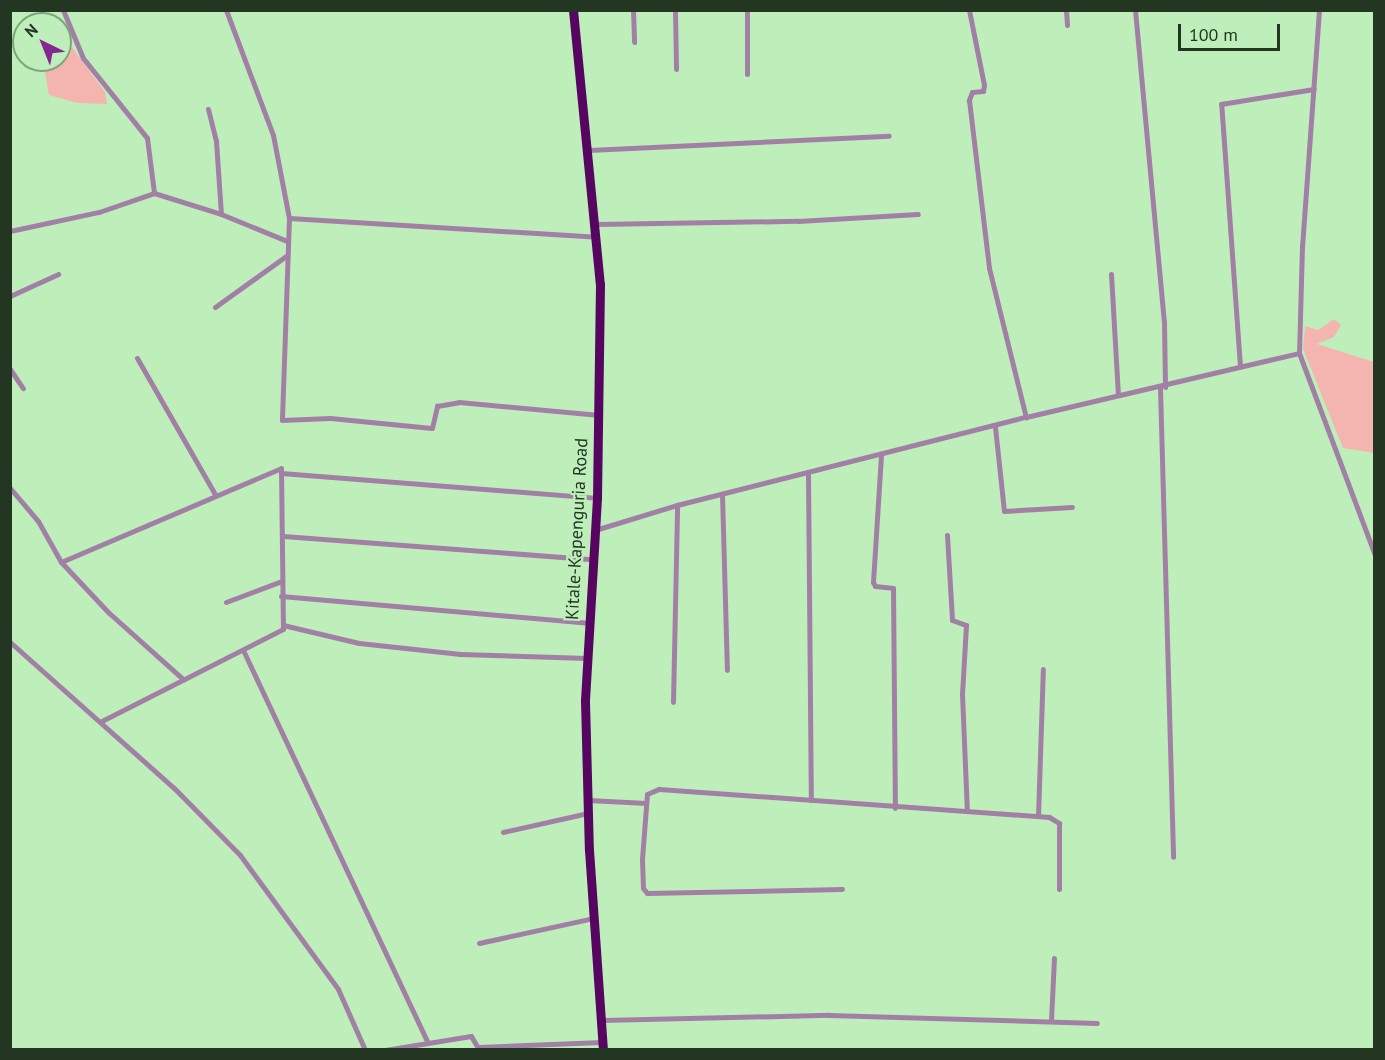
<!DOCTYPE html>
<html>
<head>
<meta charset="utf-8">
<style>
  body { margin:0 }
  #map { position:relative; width:1385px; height:1060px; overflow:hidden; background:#beefbb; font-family:"PT Sans",sans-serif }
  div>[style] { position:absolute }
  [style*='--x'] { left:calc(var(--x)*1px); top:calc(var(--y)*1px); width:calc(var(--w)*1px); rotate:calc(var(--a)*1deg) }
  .green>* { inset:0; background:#f4b5b1 }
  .street>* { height:5px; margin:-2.5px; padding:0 2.5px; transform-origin:2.5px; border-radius:2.5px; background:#a280a6 }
  .highway>* { height:9px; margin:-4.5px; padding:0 4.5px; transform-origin:4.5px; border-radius:4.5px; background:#560560 }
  span { translate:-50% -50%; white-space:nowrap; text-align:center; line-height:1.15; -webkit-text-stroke:4.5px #beefbb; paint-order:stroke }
  .street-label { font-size:18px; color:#233622 }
  .frame { position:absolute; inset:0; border:12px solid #233622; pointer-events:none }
  .north { position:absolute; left:12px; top:12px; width:60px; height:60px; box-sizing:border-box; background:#beefbb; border:2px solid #80a57e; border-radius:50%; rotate:317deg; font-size:16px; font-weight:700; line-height:24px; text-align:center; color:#233622 }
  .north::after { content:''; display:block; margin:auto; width:21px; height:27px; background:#862791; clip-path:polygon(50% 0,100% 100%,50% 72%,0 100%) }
  .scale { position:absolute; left:1178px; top:24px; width:102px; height:27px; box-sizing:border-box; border:3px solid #233622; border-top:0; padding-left:8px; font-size:18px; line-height:21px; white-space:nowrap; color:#233622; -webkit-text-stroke:4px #beefbb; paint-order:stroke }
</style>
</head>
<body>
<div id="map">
  <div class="green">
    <div style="clip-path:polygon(69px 43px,105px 92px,107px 104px,77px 103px,49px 95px,45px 73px,54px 60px,60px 60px,60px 53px)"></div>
    <div style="clip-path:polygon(1334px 319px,1341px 325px,1334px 337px,1317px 344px,1374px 362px,1374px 453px,1343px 448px,1303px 349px,1305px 326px,1318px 330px)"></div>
  </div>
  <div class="street">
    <div style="--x:63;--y:10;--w:52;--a:67.4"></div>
    <div style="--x:83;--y:58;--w:102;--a:51.3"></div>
    <div style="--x:147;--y:138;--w:55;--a:82.7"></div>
    <div style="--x:226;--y:10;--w:134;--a:69.4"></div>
    <div style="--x:273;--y:135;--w:85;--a:79.1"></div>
    <div style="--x:289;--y:218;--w:202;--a:92"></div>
    <div style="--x:282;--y:420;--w:48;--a:-2.4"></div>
    <div style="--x:330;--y:418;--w:102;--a:5.6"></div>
    <div style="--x:432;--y:428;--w:23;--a:-77"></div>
    <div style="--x:437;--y:406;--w:22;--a:-10"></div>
    <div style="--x:459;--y:402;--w:141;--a:5.3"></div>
    <div style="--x:633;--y:10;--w:32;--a:88"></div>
    <div style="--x:675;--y:10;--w:59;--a:89"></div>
    <div style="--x:747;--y:10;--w:64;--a:90"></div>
    <div style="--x:969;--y:10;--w:76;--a:78.7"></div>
    <div style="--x:984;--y:85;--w:6;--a:99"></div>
    <div style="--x:983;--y:91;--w:11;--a:175"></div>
    <div style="--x:972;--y:92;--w:9;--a:111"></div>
    <div style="--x:969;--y:100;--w:169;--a:83.2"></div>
    <div style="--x:989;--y:268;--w:154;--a:76.1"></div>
    <div style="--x:1066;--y:10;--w:15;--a:86"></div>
    <div style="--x:1135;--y:10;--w:313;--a:84.7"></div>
    <div style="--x:1164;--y:322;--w:65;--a:89.1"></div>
    <div style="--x:1319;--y:10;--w:237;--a:94.1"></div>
    <div style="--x:1302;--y:246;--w:107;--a:91.6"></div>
    <div style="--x:1299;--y:353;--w:214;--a:69.4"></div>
    <div style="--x:208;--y:109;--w:33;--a:76"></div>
    <div style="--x:216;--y:141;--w:73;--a:86.1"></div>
    <div style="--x:589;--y:150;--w:300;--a:-2.7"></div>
    <div style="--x:289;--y:218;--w:308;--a:3.5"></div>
    <div style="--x:596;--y:224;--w:202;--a:-0.9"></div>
    <div style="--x:798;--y:221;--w:120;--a:-3.3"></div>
    <div style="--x:10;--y:231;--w:91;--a:-12.1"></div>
    <div style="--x:99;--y:212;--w:58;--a:-19.1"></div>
    <div style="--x:154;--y:193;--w:70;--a:17.4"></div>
    <div style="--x:221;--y:214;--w:71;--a:22.2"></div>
    <div style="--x:1111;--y:274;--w:121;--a:86.7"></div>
    <div style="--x:10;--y:296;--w:53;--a:-24.6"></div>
    <div style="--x:215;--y:307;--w:87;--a:-35.7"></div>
    <div style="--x:137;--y:358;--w:157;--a:60.2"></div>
    <div style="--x:1240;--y:366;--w:263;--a:-94.1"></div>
    <div style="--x:1221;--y:104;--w:94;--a:-9.2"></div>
    <div style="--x:10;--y:369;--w:23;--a:56"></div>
    <div style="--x:1160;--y:388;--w:469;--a:88.4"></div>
    <div style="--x:995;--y:427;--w:84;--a:83.9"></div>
    <div style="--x:1004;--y:511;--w:68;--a:-3.4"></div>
    <div style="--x:881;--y:455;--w:127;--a:93.6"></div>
    <div style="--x:873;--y:582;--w:4;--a:63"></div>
    <div style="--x:875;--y:586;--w:18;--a:6"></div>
    <div style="--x:893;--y:588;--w:220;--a:89.5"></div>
    <div style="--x:281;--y:473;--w:317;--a:4.5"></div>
    <div style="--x:808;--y:473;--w:327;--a:89.5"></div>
    <div style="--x:10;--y:488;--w:43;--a:49.7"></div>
    <div style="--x:38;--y:521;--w:47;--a:60.7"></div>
    <div style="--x:61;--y:562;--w:239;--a:-23.1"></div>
    <div style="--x:281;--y:468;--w:161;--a:89.3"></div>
    <div style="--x:283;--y:629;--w:205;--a:153.1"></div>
    <div style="--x:722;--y:494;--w:176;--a:88.4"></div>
    <div style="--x:595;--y:530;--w:86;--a:-17"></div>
    <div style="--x:677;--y:505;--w:360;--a:-14.2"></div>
    <div style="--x:1026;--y:417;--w:280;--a:-13.2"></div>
    <div style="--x:947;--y:535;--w:85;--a:86.6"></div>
    <div style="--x:952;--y:620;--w:15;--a:20"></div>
    <div style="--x:966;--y:625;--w:69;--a:93.3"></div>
    <div style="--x:962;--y:694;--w:117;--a:87.6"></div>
    <div style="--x:283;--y:536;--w:309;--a:4.3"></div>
    <div style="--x:61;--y:562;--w:69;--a:46.8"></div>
    <div style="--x:108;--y:612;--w:101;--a:41.8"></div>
    <div style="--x:281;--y:596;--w:308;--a:5"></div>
    <div style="--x:226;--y:602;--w:60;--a:-20.6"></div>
    <div style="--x:283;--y:625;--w:78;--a:13.3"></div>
    <div style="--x:359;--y:643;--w:102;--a:6.2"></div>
    <div style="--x:460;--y:654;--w:127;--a:1.8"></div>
    <div style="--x:10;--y:642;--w:220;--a:41.7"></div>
    <div style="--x:174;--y:788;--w:94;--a:45.4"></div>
    <div style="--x:240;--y:855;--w:166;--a:53.8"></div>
    <div style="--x:338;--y:989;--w:67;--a:66.1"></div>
    <div style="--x:243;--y:650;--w:432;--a:64.8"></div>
    <div style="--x:673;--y:702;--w:197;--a:-88.8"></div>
    <div style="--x:588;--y:800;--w:58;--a:3"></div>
    <div style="--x:1038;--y:816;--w:147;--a:-88.1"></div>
    <div style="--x:503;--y:832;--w:87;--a:-12.6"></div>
    <div style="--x:842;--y:889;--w:195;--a:178.8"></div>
    <div style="--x:647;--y:893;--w:6;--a:-129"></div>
    <div style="--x:643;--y:888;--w:29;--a:-92"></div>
    <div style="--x:642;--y:859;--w:65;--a:-85.6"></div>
    <div style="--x:647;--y:794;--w:13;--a:-23"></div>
    <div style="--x:659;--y:789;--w:391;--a:4.1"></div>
    <div style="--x:1049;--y:817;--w:12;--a:31"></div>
    <div style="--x:1059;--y:823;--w:66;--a:90"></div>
    <div style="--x:479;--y:943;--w:118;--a:-12.3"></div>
    <div style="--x:602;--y:1020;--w:227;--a:-1.3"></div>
    <div style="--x:829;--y:1015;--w:268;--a:1.7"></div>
    <div style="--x:1051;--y:1021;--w:63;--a:-87.3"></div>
    <div style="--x:478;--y:1047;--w:124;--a:-2.3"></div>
    <div style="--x:385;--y:1050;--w:87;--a:-9.2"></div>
    <div style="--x:471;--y:1036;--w:14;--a:60"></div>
  </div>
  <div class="highway">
    <div style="--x:573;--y:10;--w:275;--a:84.4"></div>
    <div style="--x:600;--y:284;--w:214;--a:90.8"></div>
    <div style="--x:597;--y:498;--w:203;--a:93.4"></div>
    <div style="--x:585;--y:701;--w:149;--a:88.5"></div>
    <div style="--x:589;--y:850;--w:200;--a:86"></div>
  </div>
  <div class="street-label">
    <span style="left:577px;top:529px;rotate:-87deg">Kitale-Kapenguria Road</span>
  </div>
  <div class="frame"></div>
  <div class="north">N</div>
  <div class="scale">100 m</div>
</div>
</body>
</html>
